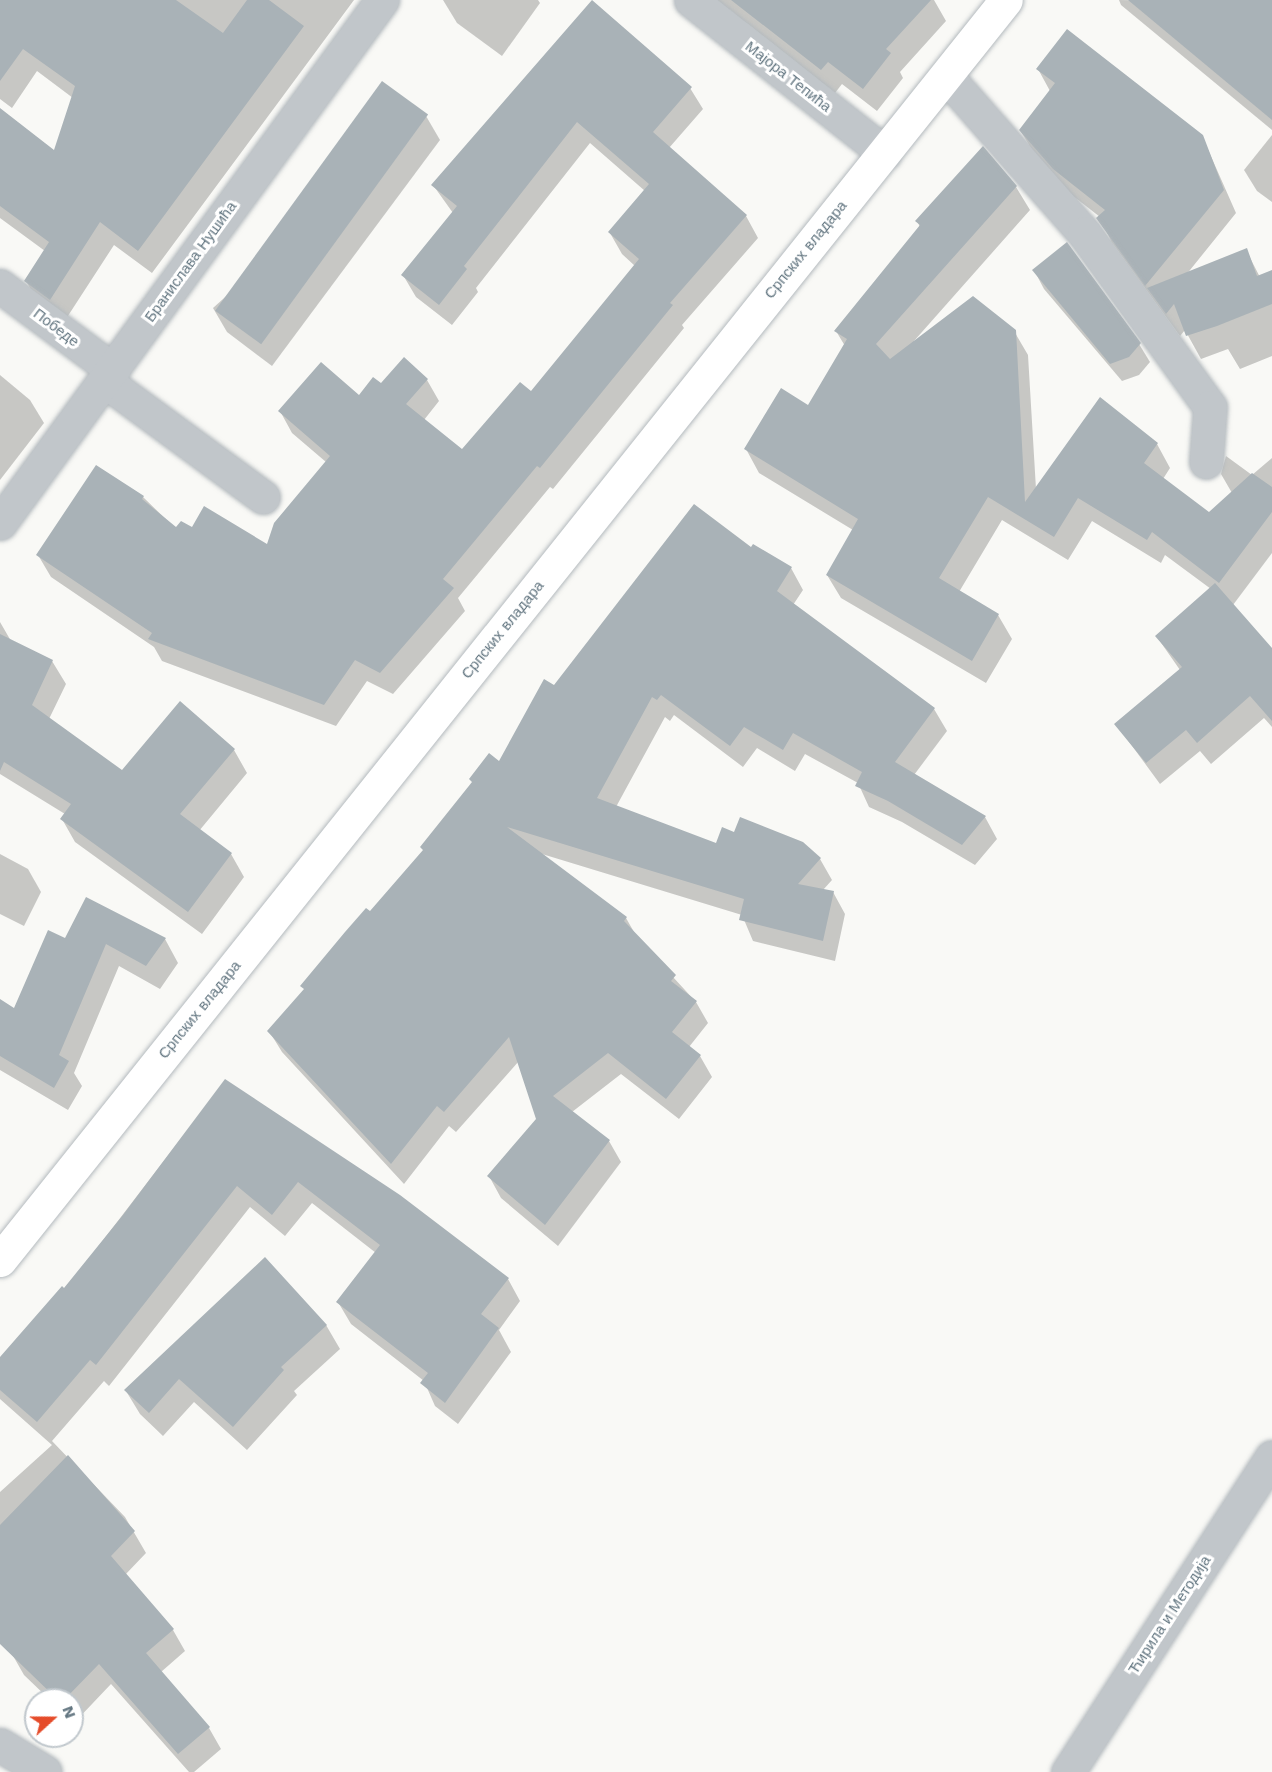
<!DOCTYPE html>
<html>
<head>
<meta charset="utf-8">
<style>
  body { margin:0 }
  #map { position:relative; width:1272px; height:1772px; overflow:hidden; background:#f9f9f6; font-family:"Work Sans",sans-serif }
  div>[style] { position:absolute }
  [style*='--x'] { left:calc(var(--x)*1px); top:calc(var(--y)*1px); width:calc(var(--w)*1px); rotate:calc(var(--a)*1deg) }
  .shadow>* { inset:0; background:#0003 }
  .building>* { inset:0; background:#a9b2b7; transform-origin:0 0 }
  .roads { filter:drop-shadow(0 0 2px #b4babe) drop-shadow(0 0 2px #b4babe) }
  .minor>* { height:33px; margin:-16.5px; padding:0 16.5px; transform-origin:16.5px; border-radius:16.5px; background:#c1c6ca }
  .tertiary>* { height:33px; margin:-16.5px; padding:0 16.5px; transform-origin:16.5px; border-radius:16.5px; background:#c1c6ca }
  .secondary>* { height:33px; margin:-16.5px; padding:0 16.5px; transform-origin:16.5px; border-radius:16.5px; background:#fff }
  span { translate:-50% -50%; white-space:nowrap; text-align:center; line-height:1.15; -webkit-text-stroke:6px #fff; paint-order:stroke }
  .street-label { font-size:15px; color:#637681 }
  .north { position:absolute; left:24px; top:1688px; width:60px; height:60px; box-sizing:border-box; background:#fff; border:2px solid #c1c8cd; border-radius:50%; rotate:69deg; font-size:16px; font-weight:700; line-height:24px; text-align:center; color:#637681 }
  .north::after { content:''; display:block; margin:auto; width:21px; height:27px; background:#e54c2a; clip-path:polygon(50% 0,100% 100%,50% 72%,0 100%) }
</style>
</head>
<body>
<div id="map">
  <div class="shadow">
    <div style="clip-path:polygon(0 0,354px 0,152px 273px,114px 245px,64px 322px,40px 305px,26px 281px,45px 251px,0 218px,0 110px,55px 153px,73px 98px,37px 71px,12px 108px,0 99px)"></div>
    <div style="clip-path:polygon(443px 0,538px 0,540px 3px,502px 56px,457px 23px)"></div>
    <div style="clip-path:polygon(706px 0,934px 0,946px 21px,900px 72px,903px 78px,877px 111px,842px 84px,835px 93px,748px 24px)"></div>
    <div style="clip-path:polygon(1119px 0,1272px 2px,1272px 130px,1121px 5px)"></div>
    <div style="clip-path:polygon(592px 2px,690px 88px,703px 109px,669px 148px,746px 216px,758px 238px,682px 325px,684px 328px,553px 489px,550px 487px,458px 598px,465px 611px,393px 694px,367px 681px,336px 726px,162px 661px,154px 647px,51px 577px,38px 555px,143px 497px,176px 529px,268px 547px,326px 462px,292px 433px,280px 411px,359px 397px,381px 386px,427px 380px,439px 401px,424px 420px,462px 451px,531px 393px,635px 266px,622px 254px,610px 233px,645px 191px,590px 143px,476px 288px,478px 292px,452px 325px,416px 297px,403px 275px,453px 213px,433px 185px)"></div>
    <div style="clip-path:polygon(1038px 69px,1202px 136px,1236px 213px,1186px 275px,1246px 250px,1264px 285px,1272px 277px,1272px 356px,1240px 369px,1228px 349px,1201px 359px,1185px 330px,1180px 336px,1111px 241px,1100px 217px,1068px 192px,1034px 153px,1020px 130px,1050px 91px)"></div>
    <div style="clip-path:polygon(426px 116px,440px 140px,272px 366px,227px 332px,213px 308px)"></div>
    <div style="clip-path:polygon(1272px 135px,1272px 202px,1257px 191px,1244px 170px)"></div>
    <div style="clip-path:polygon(1016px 187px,1030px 210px,914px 341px,1014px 331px,1028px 355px,1036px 489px,1157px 444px,1170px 468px,1163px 479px,1209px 514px,1232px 493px,1221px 474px,1226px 456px,1252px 475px,1272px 458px,1272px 553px,1233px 605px,1272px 651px,1272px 727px,1264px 718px,1211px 764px,1200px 751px,1160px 784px,1116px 724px,1180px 670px,1157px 637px,1211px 589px,1165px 555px,1161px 563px,1092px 521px,1068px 560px,1002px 520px,959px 592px,998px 615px,1012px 639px,986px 683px,841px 598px,827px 575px,853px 530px,759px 473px,746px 449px,808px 407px,845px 346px,836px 331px,920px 227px,917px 221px)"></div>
    <div style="clip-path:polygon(1034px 270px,1139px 344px,1150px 362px,1139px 375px,1122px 381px,1044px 289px)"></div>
    <div style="clip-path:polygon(0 375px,30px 400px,44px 423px,0 480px)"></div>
    <div style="clip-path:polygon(751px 549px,791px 568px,803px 590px,793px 605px,934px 709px,947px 731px,914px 775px,985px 817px,997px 839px,975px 865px,902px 822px,869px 807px,858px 783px,805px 754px,795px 771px,757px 748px,743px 767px,674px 715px,670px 721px,665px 717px,616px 807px,716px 844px,820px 859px,832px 880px,823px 890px,833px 892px,845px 914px,835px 961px,753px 941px,742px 915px,542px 854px,626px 918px,638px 939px,696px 1002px,708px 1023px,689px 1047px,700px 1056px,712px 1077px,679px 1119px,621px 1074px,572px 1112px,609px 1141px,621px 1162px,558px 1246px,501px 1198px,489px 1176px,537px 1119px,519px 1061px,456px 1132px,449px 1126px,404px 1184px,282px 1052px,269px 1031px,500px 763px,554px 687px)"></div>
    <div style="clip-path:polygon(0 622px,11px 641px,52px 661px,66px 684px,49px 719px,122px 772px,234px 750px,247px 773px,199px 831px,231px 854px,244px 877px,202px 934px,75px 842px,62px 819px,65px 814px,0 774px)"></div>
    <div style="clip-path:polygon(0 854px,28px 869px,41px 892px,24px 926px,0 914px)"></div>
    <div style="clip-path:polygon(65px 939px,165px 939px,178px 963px,160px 989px,119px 966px,74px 1073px,82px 1086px,68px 1110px,0 1070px,0 1001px,15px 1010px)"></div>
    <div style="clip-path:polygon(225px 1081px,508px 1279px,520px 1301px,499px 1330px,511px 1352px,458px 1424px,435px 1406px,424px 1381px,351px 1324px,338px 1302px,376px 1253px,312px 1203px,285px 1236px,250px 1207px,109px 1386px,104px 1381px,52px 1441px,125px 1517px,146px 1553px,125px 1575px,173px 1630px,185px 1651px,161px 1672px,209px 1728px,221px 1749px,194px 1772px,189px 1772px,111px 1684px,74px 1723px,72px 1700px,50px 1700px,24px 1675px,12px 1654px,0 1619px,0 1492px,52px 1445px,0 1399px,0 1360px,65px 1290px)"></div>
    <div style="clip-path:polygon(326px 1325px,340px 1349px,294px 1391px,297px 1395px,247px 1450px,194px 1402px,163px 1436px,140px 1414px,126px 1391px)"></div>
  </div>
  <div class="building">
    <div style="clip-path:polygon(0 0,176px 0,223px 33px,247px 0,269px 0,304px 26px,138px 251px,100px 222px,50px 300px,24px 281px,49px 242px,0 206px,0 108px,54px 150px,75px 86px,23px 49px,0 81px)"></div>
    <div style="clip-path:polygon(592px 0,692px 87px,653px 132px,747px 215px,670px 303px,673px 305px,540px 468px,537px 466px,443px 579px,454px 588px,380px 673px,355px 660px,324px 705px,148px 639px,152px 633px,36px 555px,96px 465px,144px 496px,142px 499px,176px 527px,181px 521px,192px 527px,204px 506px,267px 544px,274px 523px,330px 456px,278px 411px,321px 362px,359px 395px,373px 377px,381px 383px,404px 357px,428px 379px,406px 404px,462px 449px,520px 382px,531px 391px,639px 259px,608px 232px,649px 184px,577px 122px,464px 266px,467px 269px,439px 305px,401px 275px,457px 206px,431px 185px)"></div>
    <div style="clip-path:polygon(731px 0,931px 0,886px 49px,891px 53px,863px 89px,828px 62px,821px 70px)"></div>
    <div style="clip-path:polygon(1128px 0,1272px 0,1272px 120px)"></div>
    <div style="clip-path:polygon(1067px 29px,1203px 135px,1224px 190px,1145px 286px,1096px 218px,1105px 210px,1053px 169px,1019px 130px,1055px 83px,1036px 69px)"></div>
    <div style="left:382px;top:81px;width:57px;height:284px;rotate:36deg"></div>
    <div style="clip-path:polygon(983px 146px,1017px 186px,876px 344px,890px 359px,973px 296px,1016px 330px,1025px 502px,1100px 397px,1158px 443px,1144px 463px,1209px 512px,1252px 473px,1272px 487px,1272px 512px,1219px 583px,1152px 532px,1147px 540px,1078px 498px,1054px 537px,988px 497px,939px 578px,999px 614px,972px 661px,826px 575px,858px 519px,744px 449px,781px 388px,808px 405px,847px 339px,834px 331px,920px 225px,915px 221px)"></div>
    <div style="clip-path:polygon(1067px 242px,1141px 343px,1129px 357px,1110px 364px,1032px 270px)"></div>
    <div style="clip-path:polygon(1247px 248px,1257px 276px,1272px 270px,1272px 304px,1217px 326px,1186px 336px,1174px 304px,1166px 314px,1147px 288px)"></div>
    <div style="clip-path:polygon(694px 504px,751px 547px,753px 544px,792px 567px,777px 591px,935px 708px,895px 762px,986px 816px,962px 845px,888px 801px,855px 786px,862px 772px,793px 733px,783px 750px,744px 727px,730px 746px,661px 695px,657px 700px,652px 697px,597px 798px,716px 843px,722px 827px,734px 832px,740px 817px,803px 842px,821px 858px,798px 884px,834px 891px,823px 941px,739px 920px,744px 899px,507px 827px,627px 917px,624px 921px,676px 975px,671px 981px,697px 1001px,672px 1032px,701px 1055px,666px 1099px,608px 1053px,553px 1096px,610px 1140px,545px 1225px,487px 1176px,536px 1119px,509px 1037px,444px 1112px,437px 1106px,391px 1164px,267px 1031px,304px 989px,300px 986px,345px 932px,366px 908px,370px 911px,423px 850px,420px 847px,472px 782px,469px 779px,489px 753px,499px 761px,544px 679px,554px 685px)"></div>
    <div style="clip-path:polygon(1215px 583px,1272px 648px,1272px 721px,1250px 696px,1197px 743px,1186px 730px,1146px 763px,1114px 724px,1182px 667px,1155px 636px)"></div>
    <div style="clip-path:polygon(0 634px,53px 660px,32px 705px,122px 770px,180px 701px,235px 749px,180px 814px,232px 853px,188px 912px,60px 819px,71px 804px,4px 762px,0 771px)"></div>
    <div style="clip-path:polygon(86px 897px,166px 938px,146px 966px,106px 944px,59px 1055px,69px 1061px,54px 1088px,0 1056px,0 999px,14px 1008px,48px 930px,65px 938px)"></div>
    <div style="clip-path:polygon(225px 1079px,400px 1195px,509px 1278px,481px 1314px,499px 1328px,445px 1403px,420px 1383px,428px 1373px,336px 1302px,380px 1245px,298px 1182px,272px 1215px,237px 1186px,96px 1365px,90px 1360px,37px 1422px,0 1390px,0 1357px,62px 1286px,64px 1288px,123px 1215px)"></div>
    <div style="clip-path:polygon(265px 1257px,327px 1325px,281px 1367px,284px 1370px,233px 1427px,179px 1379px,149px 1413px,124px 1390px)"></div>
    <div style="clip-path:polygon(68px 1455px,135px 1531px,111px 1556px,174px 1629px,146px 1653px,210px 1727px,178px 1754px,99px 1664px,64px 1700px,58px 1700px,0 1644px,0 1525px)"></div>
  </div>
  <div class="roads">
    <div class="minor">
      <div style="--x:691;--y:0;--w:247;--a:38.3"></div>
      <div style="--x:946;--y:76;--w:209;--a:48.7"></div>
      <div style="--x:1084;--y:233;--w:215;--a:54.1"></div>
      <div style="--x:1210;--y:407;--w:55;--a:94.2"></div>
      <div style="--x:0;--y:286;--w:141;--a:36.6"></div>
      <div style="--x:105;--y:381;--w:196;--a:36.3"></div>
      <div style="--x:0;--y:523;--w:648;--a:-53.86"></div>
      <div style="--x:1068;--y:1772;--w:375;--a:-57.1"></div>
    </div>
    <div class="tertiary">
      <div style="--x:0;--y:1745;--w:52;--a:31"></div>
    </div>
    <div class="secondary">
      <div style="--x:0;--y:1260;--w:1612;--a:-51.4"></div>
    </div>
  </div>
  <div class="street-label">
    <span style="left:788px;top:77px;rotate:38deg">Мајора Тепића</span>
    <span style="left:806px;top:250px;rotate:-51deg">Српских владара</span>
    <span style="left:191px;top:262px;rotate:-54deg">Бранислава Нушића</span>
    <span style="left:56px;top:328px;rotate:37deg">Победе</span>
    <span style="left:503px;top:630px;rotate:-51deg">Српских владара</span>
    <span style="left:200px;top:1010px;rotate:-51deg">Српских владара</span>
    <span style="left:1170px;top:1615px;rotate:-57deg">Ћирила и Методија</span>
  </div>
  <div class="north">N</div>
</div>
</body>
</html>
